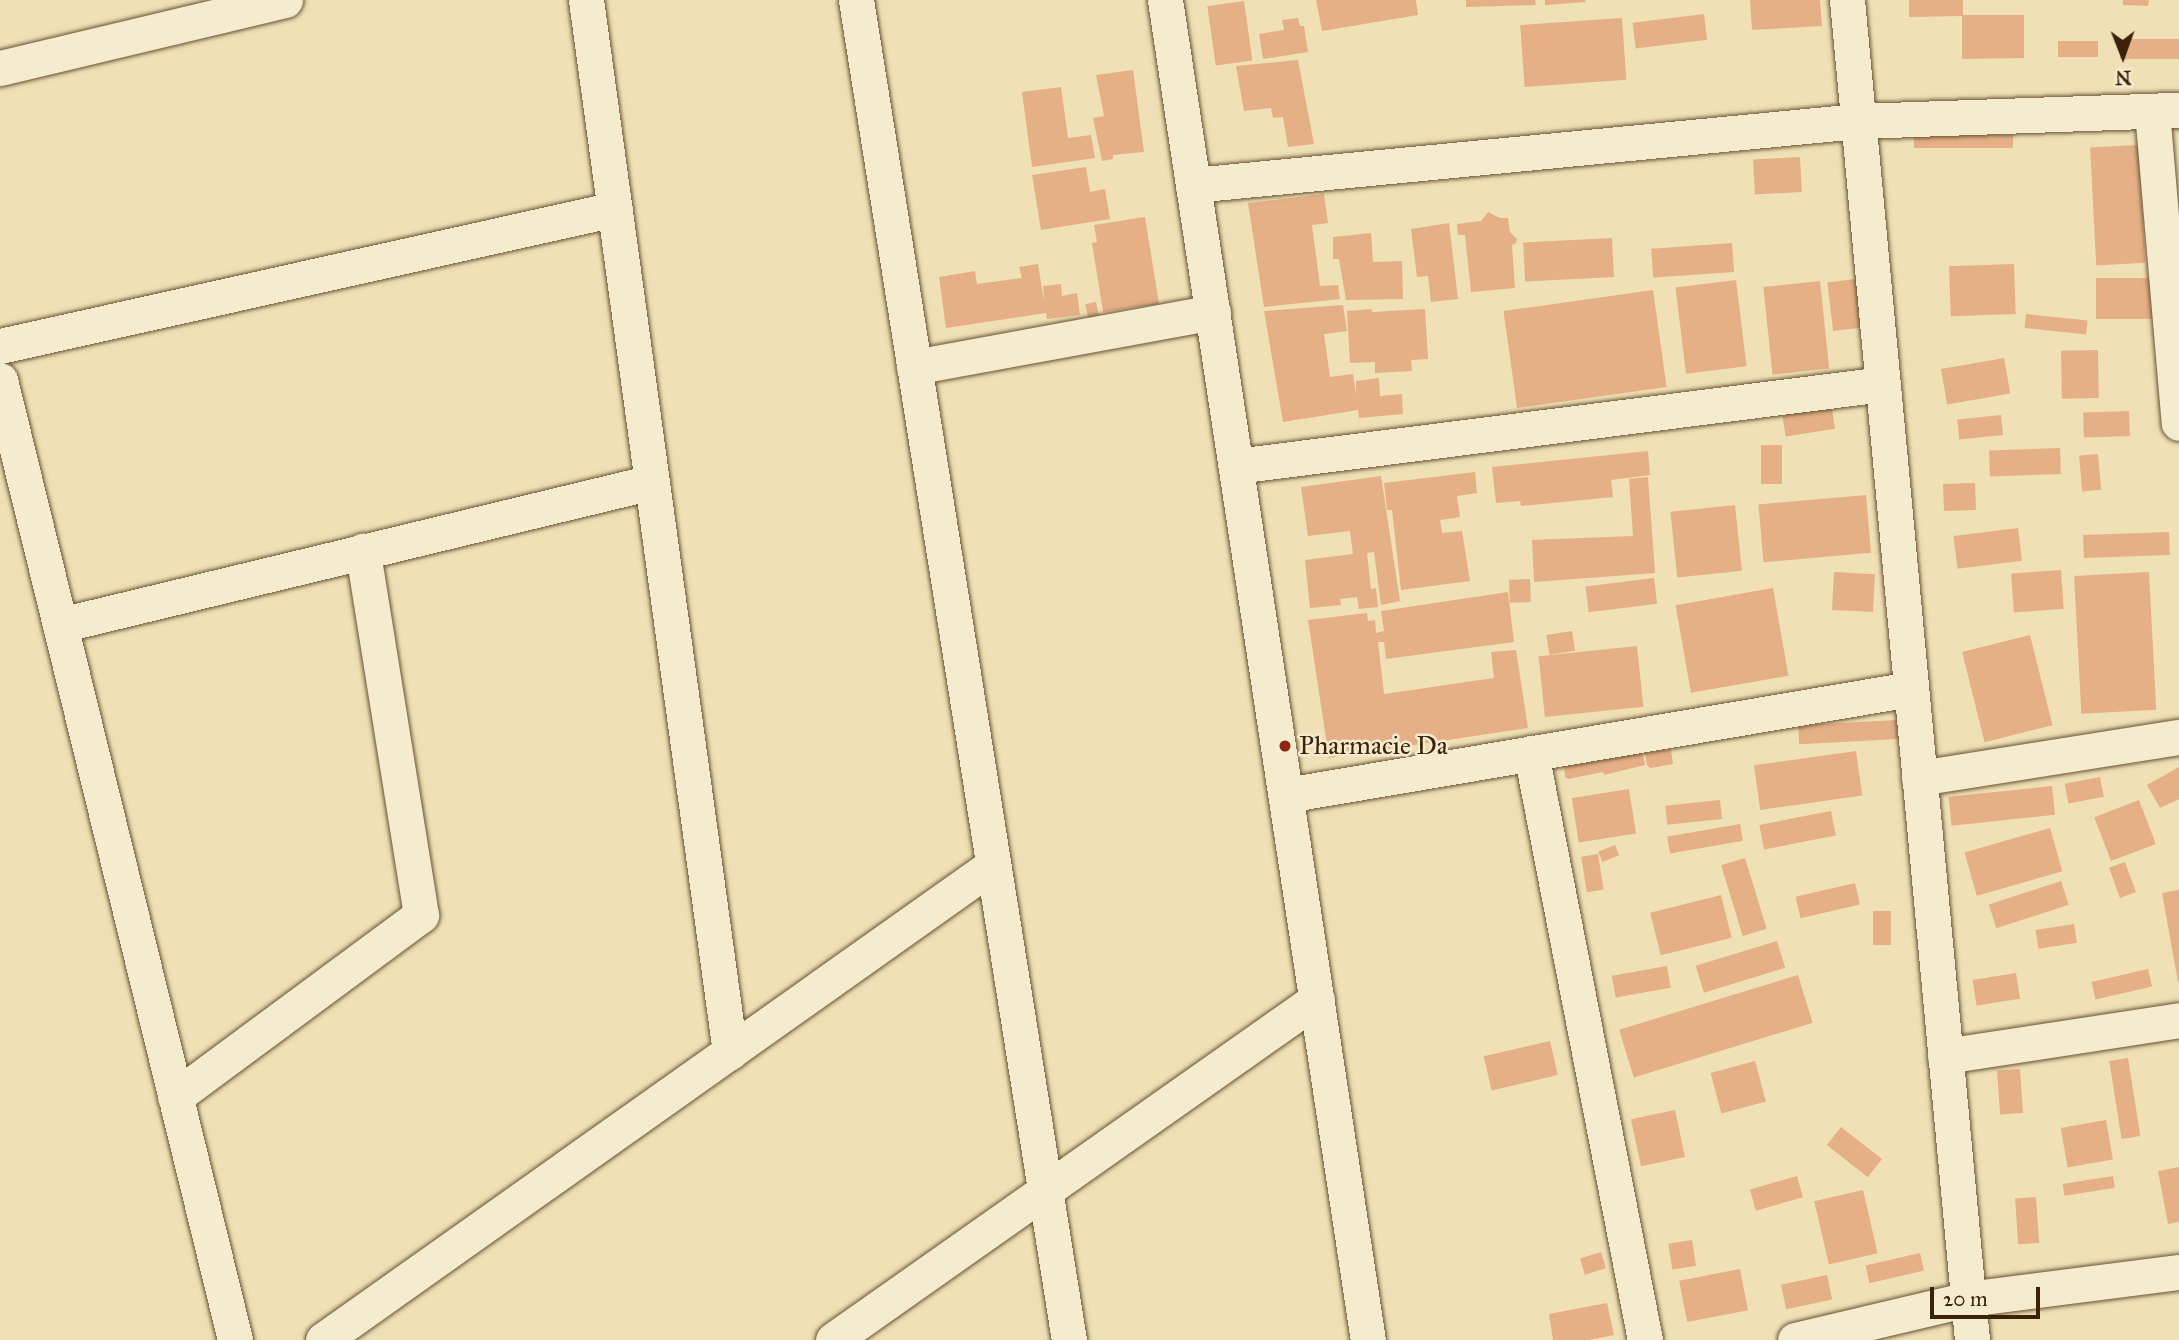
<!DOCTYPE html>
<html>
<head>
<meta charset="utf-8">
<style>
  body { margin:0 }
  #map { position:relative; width:2179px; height:1340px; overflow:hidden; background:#efe0b5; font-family:"IM FELL Great Primer",serif }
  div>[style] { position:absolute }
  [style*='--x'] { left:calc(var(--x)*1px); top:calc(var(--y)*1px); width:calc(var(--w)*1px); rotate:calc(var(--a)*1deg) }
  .building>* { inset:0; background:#e5b086; transform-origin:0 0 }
  .roads { filter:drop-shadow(0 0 2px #695234) drop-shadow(0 0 2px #695234) }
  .street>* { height:35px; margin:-17.5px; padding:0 17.5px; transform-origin:17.5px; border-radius:17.5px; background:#f5ebcf }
  .dots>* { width:19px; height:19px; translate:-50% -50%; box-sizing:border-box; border:4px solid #f5ebcf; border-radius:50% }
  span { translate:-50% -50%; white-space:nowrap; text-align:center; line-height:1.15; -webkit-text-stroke:5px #f5ebcf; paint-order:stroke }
  .poi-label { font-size:26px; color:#3c2209 }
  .left { translate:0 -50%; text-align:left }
  .north { position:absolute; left:2088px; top:21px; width:70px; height:70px; -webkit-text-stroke:5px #f5ebcf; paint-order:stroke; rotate:179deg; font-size:19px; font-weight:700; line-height:28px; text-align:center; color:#3c2209 }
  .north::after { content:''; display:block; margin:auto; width:24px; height:32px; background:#3c2209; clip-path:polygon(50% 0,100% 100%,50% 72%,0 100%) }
  .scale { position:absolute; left:1930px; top:1287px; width:110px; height:32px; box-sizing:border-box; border:4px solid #3c2209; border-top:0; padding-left:9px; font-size:21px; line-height:24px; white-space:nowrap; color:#3c2209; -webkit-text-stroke:5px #f5ebcf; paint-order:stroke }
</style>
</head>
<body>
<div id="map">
  <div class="building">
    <div style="clip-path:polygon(1316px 0,1416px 0,1418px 15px,1322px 31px)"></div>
    <div style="clip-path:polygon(1466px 0,1535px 0,1536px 5px,1466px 7px)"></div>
    <div style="clip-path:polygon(1545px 0,1585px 0,1586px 2px,1545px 5px)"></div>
    <div style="clip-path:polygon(1750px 0,1820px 0,1822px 26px,1752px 30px)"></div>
    <div style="clip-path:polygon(1909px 0,1963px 0,1963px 15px,2024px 15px,2024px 58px,1962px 59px,1962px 16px,1909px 17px)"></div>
    <div style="clip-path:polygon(2123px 0,2149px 0,2148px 6px,2123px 5px)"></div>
    <div style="left:1244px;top:1px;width:60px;height:37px;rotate:82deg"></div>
    <div style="left:1704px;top:14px;width:26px;height:72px;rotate:83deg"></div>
    <div style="clip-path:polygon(1298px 18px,1300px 26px,1304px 26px,1308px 52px,1263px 59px,1259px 34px,1284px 30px,1282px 20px)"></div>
    <div style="left:1622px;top:18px;width:62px;height:102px;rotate:86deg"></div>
    <div style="left:2179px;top:39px;width:20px;height:59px;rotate:90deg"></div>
    <div style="left:2058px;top:41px;width:40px;height:16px"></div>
    <div style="clip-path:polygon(1298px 60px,1314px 144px,1288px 147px,1283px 117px,1273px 118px,1271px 108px,1244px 111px,1236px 66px)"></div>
    <div style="clip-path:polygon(1133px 70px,1144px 152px,1113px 155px,1113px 159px,1102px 161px,1093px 118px,1104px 116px,1096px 75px)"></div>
    <div style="clip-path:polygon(1061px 87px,1068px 138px,1091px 135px,1095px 158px,1032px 167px,1022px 92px)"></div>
    <div style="left:2013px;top:135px;width:13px;height:99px;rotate:90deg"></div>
    <div style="left:2139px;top:145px;width:118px;height:49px;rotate:87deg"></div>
    <div style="left:1800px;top:157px;width:35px;height:47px;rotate:87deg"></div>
    <div style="clip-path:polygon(1086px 167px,1090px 192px,1105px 189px,1110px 219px,1041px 230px,1032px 175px)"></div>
    <div style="clip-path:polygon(1324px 194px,1328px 223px,1312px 225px,1320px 286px,1338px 285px,1340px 299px,1264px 307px,1248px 203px)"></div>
    <div style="clip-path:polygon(1488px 212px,1500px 218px,1508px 218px,1510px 232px,1517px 239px,1516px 243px,1512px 245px,1515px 288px,1471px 292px,1465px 235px,1458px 235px,1457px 224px,1481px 221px)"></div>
    <div style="clip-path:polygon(1145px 217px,1159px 304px,1103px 312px,1092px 243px,1097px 242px,1094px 225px)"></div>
    <div style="clip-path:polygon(1449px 223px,1458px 299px,1431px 302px,1428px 276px,1417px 277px,1411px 229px)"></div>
    <div style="clip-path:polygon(1371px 233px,1373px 262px,1402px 261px,1403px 299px,1346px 300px,1339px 259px,1333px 259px,1333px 237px)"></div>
    <div style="left:1612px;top:238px;width:39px;height:89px;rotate:87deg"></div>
    <div style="left:1732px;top:243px;width:29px;height:81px;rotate:86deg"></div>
    <div style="clip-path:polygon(1038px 264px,1044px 302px,1043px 286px,1061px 284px,1062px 296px,1077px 293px,1080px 315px,1047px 319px,1046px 313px,946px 328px,939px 277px,975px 271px,977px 284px,1022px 278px,1019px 267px)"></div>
    <div style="left:2014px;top:264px;width:50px;height:65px;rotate:88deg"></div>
    <div style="left:1863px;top:278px;width:49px;height:36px;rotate:83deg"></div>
    <div style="left:2096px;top:278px;width:62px;height:41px"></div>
    <div style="left:1736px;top:280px;width:87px;height:61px;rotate:83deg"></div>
    <div style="left:1820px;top:281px;width:88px;height:57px;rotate:84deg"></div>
    <div style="left:1653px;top:290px;width:98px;height:151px;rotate:82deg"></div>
    <div style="left:1096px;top:302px;width:14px;height:11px;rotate:78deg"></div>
    <div style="clip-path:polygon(1343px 305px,1347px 331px,1324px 334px,1330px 377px,1353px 374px,1356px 395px,1356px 381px,1379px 378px,1380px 396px,1402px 394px,1403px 414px,1359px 418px,1358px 410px,1283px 422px,1264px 311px)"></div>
    <div style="clip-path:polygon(1372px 309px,1372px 312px,1425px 309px,1428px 359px,1411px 360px,1412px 371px,1375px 373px,1375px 362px,1350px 363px,1347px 311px)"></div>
    <div style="left:2026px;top:314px;width:62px;height:14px;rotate:6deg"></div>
    <div style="left:2098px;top:350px;width:48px;height:37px;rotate:89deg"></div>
    <div style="left:2004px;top:358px;width:36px;height:64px;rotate:80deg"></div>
    <div style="left:1831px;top:403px;width:26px;height:50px;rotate:81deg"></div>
    <div style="left:2129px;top:411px;width:25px;height:46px;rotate:88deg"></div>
    <div style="left:2001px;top:415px;width:20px;height:44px;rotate:84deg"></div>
    <div style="left:1761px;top:445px;width:21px;height:39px"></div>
    <div style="left:2060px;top:448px;width:26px;height:71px;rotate:88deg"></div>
    <div style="clip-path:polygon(1648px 451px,1650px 475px,1611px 480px,1613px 497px,1521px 506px,1520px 501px,1496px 503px,1492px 467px)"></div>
    <div style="left:2098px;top:454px;width:36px;height:19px;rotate:85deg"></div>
    <div style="clip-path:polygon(1475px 472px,1477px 493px,1457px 496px,1460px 517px,1440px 520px,1442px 533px,1462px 531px,1470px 581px,1401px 590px,1392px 510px,1387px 510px,1384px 483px)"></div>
    <div style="clip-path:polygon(1381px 476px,1400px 601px,1381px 605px,1374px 552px,1367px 553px,1371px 589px,1376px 588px,1378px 607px,1359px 609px,1357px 597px,1340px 599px,1341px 605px,1310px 608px,1305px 560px,1353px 554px,1350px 531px,1308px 536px,1301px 487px)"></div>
    <div style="clip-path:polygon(1648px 477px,1655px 573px,1534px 582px,1532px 540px,1633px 536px,1629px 479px)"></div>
    <div style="left:1975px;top:483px;width:27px;height:32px;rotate:88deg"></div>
    <div style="left:1866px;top:495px;width:58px;height:108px;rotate:85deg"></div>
    <div style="left:1735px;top:505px;width:66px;height:65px;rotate:84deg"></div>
    <div style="left:2018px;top:528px;width:33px;height:65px;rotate:83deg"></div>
    <div style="left:2169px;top:532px;width:23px;height:86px;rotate:88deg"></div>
    <div style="left:2061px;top:570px;width:39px;height:50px;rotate:86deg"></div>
    <div style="left:1834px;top:572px;width:41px;height:38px;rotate:3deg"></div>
    <div style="left:2149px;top:572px;width:138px;height:75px;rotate:87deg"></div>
    <div style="left:1654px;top:578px;width:26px;height:69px;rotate:83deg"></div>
    <div style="left:1530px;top:579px;width:23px;height:21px;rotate:88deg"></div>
    <div style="left:1773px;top:588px;width:89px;height:99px;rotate:80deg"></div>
    <div style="clip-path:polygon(1508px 592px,1514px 642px,1386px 659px,1384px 642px,1378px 642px,1384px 694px,1494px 678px,1491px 652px,1516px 650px,1528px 728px,1329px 758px,1308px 620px,1367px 613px,1368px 621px,1375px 620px,1376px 633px,1384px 631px,1381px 611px)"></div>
    <div style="left:1572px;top:631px;width:20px;height:26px;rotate:81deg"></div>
    <div style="left:2030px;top:635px;width:93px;height:70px;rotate:76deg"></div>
    <div style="left:1637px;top:646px;width:61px;height:99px;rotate:84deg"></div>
    <div style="left:1897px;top:720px;width:19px;height:99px;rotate:87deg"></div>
    <div style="clip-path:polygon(1671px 749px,1673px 764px,1650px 768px,1647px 765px,1645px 753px)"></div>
    <div style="clip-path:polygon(1642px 750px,1645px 765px,1604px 775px,1603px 772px,1568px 779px,1565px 777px,1564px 763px)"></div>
    <div style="left:1856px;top:751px;width:45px;height:103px;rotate:82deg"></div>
    <div style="clip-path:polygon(2179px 767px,2179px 799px,2160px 808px,2147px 785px)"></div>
    <div style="left:2100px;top:777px;width:20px;height:36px;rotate:79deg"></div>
    <div style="left:2052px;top:786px;width:29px;height:104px;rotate:84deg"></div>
    <div style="left:1629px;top:789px;width:45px;height:58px;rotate:81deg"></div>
    <div style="left:1720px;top:800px;width:19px;height:55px;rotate:84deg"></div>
    <div style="left:2139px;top:800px;width:47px;height:48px;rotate:69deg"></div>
    <div style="left:1831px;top:811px;width:25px;height:73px;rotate:79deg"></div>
    <div style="left:1740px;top:824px;width:17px;height:74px;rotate:80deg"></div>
    <div style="left:2050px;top:828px;width:45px;height:89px;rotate:74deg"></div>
    <div style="left:1615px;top:845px;width:11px;height:18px;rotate:68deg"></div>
    <div style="left:1598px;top:854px;width:36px;height:17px;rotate:81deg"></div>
    <div style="left:1745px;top:858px;width:74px;height:25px;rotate:73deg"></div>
    <div style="left:2125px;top:862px;width:32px;height:17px;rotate:70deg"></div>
    <div style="left:2061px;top:881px;width:25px;height:76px;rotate:72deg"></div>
    <div style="left:1855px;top:883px;width:22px;height:61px;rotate:77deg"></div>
    <div style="clip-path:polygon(2179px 890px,2179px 982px,2178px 982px,2162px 893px)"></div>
    <div style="left:1721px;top:895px;width:44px;height:73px;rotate:76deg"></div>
    <div style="left:1873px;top:911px;width:18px;height:34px"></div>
    <div style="left:2074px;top:924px;width:19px;height:39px;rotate:81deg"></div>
    <div style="left:1777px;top:941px;width:28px;height:85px;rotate:73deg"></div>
    <div style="left:1667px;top:966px;width:22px;height:56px;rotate:80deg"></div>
    <div style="left:2148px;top:969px;width:18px;height:58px;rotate:77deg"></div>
    <div style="left:2016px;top:973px;width:26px;height:44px;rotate:81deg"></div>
    <div style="left:1798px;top:975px;width:50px;height:187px;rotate:73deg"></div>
    <div style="left:1550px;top:1041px;width:35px;height:68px;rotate:77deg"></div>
    <div style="left:2128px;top:1058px;width:79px;height:19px;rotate:81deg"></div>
    <div style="left:1755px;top:1061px;width:42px;height:46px;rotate:75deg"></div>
    <div style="left:2020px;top:1069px;width:44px;height:23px;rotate:86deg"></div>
    <div style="left:1675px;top:1110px;width:48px;height:45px;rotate:78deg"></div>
    <div style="left:2106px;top:1120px;width:40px;height:46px;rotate:80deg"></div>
    <div style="left:1841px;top:1127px;width:52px;height:23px;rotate:38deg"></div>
    <div style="clip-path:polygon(2179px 1167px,2179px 1222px,2168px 1224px,2158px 1171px)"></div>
    <div style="left:1797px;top:1176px;width:22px;height:49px;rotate:74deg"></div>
    <div style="left:2113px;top:1176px;width:12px;height:51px;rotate:81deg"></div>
    <div style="left:1863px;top:1190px;width:65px;height:50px;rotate:77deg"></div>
    <div style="left:2036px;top:1197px;width:46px;height:21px;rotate:86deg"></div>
    <div style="left:1692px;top:1240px;width:26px;height:24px;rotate:81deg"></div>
    <div style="left:1601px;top:1252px;width:17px;height:22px;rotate:73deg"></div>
    <div style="left:1920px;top:1253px;width:18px;height:56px;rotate:77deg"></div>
    <div style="left:1740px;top:1269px;width:42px;height:62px;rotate:79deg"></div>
    <div style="left:1827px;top:1275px;width:25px;height:47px;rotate:78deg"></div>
    <div style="clip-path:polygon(1607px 1303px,1614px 1335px,1589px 1340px,1553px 1340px,1549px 1314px)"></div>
  </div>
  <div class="roads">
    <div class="street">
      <div style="--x:586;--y:0;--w:1062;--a:82.21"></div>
      <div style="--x:856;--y:0;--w:1357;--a:80.97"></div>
      <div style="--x:1165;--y:0;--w:1355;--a:81.39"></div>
      <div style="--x:1847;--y:0;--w:1346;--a:84.67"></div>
      <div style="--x:0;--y:68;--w:293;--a:-13.4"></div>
      <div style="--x:2152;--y:111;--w:313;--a:85.1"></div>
      <div style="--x:1193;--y:185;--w:668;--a:-5.5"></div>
      <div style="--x:1858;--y:121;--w:321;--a:-2"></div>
      <div style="--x:0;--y:346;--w:630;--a:-12.56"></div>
      <div style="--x:914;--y:367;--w:304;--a:-10.4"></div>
      <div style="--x:0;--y:380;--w:988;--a:76.24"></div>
      <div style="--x:1236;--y:466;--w:652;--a:-7.22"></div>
      <div style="--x:60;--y:625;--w:609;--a:-13.58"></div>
      <div style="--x:1531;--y:753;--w:598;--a:79.01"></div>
      <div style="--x:1919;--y:778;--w:263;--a:-9"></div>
      <div style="--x:1286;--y:795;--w:634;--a:-9.63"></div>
      <div style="--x:1945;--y:1056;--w:237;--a:-8.7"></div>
      <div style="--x:175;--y:1097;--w:306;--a:-36.5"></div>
      <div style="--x:421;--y:915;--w:369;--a:-99.1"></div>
      <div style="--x:323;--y:1340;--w:821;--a:-35.33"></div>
      <div style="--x:833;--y:1340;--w:592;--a:-35.17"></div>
      <div style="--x:1795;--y:1340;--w:178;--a:-13.3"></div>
      <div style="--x:1968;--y:1299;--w:213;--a:-7.3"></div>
    </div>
  </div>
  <div class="dots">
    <div style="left:1285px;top:746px;background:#8f2418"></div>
  </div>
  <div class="poi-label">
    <span class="left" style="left:1299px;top:746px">Pharmacie Da</span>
  </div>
  <div class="north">N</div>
  <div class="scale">20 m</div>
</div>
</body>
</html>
